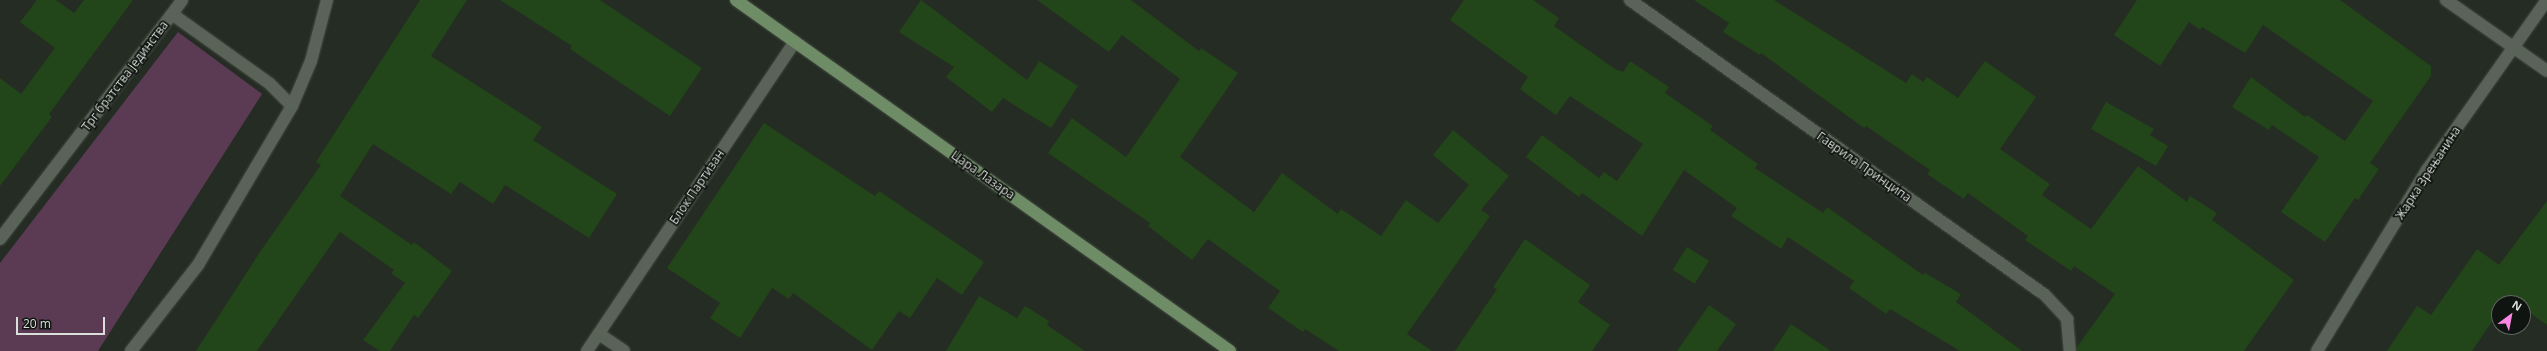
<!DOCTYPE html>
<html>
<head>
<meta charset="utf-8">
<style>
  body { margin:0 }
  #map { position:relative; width:2547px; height:351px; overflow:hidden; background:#252c23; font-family:"Open Sans",sans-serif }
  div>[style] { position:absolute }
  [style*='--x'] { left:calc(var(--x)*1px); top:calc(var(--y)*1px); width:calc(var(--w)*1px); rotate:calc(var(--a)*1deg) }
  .green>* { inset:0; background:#5a3b53 }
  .building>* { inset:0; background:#224519; transform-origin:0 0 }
  .roads { filter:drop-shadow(0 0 1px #434a42) drop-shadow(0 0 1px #434a42) }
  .minor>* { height:12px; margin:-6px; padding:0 6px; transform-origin:6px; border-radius:6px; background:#5a6358 }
  .major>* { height:12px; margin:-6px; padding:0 6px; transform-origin:6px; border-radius:6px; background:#6e8c66 }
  span { translate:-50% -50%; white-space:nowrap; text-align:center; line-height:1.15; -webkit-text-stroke:3.5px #101410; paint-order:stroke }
  .street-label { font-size:12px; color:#dadfd9 }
  .north { position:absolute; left:2491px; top:295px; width:40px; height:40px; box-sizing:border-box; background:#101410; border:1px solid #616560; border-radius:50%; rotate:32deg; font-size:11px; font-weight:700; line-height:16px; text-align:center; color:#dadfd9 }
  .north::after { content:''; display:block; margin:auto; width:14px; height:18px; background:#fb87e5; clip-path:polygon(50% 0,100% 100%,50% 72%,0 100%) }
  .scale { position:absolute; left:16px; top:317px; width:89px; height:18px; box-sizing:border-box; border:2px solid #dadfd9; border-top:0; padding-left:5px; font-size:12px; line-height:14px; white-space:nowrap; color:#dadfd9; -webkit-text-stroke:3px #101410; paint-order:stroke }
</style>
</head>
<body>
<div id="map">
  <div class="green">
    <div style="clip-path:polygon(178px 32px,262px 94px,98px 351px,0 351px,0 263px)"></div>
  </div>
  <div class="building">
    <div style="clip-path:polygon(37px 0,56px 0,74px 13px,84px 0,133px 0,49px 114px,52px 117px,0 186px,0 78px,21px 94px,55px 48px,20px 22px)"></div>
    <div style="clip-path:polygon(420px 0,467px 0,431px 56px,542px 127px,533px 140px,617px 194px,589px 238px,505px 185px,493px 204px,460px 182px,451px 194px,373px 144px,340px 196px,412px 245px,414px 242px,452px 271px,418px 318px,414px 315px,390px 351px,380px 351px,363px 340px,405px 283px,391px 273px,394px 270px,340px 232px,257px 351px,196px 351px,262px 249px,321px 165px,316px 162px)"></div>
    <div style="clip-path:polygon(500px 0,600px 0,702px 68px,670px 116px,570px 49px,572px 46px)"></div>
    <div style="clip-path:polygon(921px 0,1027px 80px,1039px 61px,1078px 86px,1051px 128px,1003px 98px,992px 112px,946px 77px,954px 67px,899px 32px)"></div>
    <div style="clip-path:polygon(1037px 0,1131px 0,1199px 51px,1201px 48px,1238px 73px,1180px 157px,1254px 212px,1282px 173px,1338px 214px,1341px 209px,1381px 236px,1406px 200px,1438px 223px,1469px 185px,1433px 155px,1453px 130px,1509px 176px,1481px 210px,1490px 216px,1407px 334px,1432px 351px,1339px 351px,1305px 329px,1303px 332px,1268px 308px,1280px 291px,1208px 239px,1192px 260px,1148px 226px,1150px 223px,1048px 153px,1072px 118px,1126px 157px,1180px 79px,1122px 35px,1109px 52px)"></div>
    <div style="clip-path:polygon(1464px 0,1533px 0,1559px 18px,1554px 26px,1615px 69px,1623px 72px,1630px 61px,1669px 87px,1665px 93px,1713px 126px,1710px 130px,1758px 164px,1755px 168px,1823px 213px,1827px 207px,1923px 275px,1925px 273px,1961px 294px,1956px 302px,2022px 351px,1960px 351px,1890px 309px,1886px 314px,1849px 288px,1854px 281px,1788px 237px,1781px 249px,1731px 216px,1737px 208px,1684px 170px,1642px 236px,1582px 193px,1579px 197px,1526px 157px,1542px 135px,1599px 178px,1604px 172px,1617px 181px,1643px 144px,1570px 96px,1556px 115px,1520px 89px,1528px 77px,1450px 20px)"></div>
    <div style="clip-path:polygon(1694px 0,1774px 0,1906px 83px,1912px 74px,1923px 82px,1927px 77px,1958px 98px,1985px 61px,2036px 97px,2000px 149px,2050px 184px,2042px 195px,2091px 229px,2138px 166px,2187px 202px,2190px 196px,2217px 213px,2212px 220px,2294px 280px,2244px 351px,2077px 351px,2077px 347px,2115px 294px,2074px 266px,2071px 271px,2025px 240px,2028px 236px,1968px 193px,1964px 199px,1927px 174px,1930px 170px,1866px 126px,1864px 128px,1761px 53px,1760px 55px,1723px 32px,1729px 23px)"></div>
    <div style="clip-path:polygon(2137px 0,2340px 0,2431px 66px,2431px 76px,2370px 163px,2379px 169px,2358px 200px,2355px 198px,2325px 242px,2281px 212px,2319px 157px,2272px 125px,2269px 130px,2232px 107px,2251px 77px,2305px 117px,2307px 115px,2345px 141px,2373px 101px,2263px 25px,2245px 53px,2202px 27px,2200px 30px,2189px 22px,2160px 66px,2114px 35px)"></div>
    <div style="clip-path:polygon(2106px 102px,2154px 129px,2150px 135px,2168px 146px,2156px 166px,2091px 129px)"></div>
    <div style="clip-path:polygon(764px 123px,875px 196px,879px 191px,984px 262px,962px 295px,937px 278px,910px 318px,899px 311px,872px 350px,793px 293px,789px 299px,772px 288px,740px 338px,710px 318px,720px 303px,667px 268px)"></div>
    <div style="clip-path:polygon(2547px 201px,2547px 325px,2523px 308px,2523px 303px,2516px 303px,2508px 297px,2505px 303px,2499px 303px,2499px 311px,2472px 351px,2387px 351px,2417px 306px,2431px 315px,2477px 249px,2499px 265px)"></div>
    <div style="clip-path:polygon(1525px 239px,1590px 285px,1578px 302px,1610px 325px,1592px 351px,1455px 351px,1497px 289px,1493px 287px)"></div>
    <div style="left:1687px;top:247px;width:26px;height:27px;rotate:32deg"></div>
    <div style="clip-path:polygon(979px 296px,1017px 318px,1025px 306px,1049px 321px,1047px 325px,1085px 351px,946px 351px)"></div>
    <div style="clip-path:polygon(1709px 305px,1736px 324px,1717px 351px,1677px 351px)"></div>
    <div style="clip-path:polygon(1791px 324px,1831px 351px,1773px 351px)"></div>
  </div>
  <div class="roads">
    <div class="minor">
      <div style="--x:1630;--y:0;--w:509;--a:35.41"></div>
      <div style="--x:2045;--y:295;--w:33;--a:47"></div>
      <div style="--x:2067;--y:319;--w:32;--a:85"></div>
      <div style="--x:2446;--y:0;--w:123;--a:35.1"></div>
      <div style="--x:172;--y:14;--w:17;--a:-54"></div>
      <div style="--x:0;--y:239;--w:283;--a:-52.6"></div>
      <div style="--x:172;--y:14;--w:120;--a:35.5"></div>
      <div style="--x:270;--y:84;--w:31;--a:45"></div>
      <div style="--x:599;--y:334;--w:30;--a:34"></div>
      <div style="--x:131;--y:351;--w:109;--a:-52.1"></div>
      <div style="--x:198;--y:265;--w:185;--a:-59.4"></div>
      <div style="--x:292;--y:106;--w:49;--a:-67.1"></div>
      <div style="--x:311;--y:61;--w:63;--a:-75.3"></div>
      <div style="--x:587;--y:351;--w:373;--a:-56.1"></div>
      <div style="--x:2317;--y:351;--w:212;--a:-58.7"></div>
      <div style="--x:2427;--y:170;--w:208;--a:-54.8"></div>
    </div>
    <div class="major">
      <div style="--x:736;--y:0;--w:606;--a:35.39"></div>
    </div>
  </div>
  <div class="street-label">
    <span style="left:125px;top:76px;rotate:-53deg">Трг братства јединства</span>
    <span style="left:1864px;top:167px;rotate:35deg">Гаврила Принципа</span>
    <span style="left:2428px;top:173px;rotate:-57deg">Жарка Зрењанина</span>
    <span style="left:983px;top:175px;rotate:35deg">Цара Лазара</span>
    <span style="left:697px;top:187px;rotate:-56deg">Блок Партизан</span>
  </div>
  <div class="north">N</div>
  <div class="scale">20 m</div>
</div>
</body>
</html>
